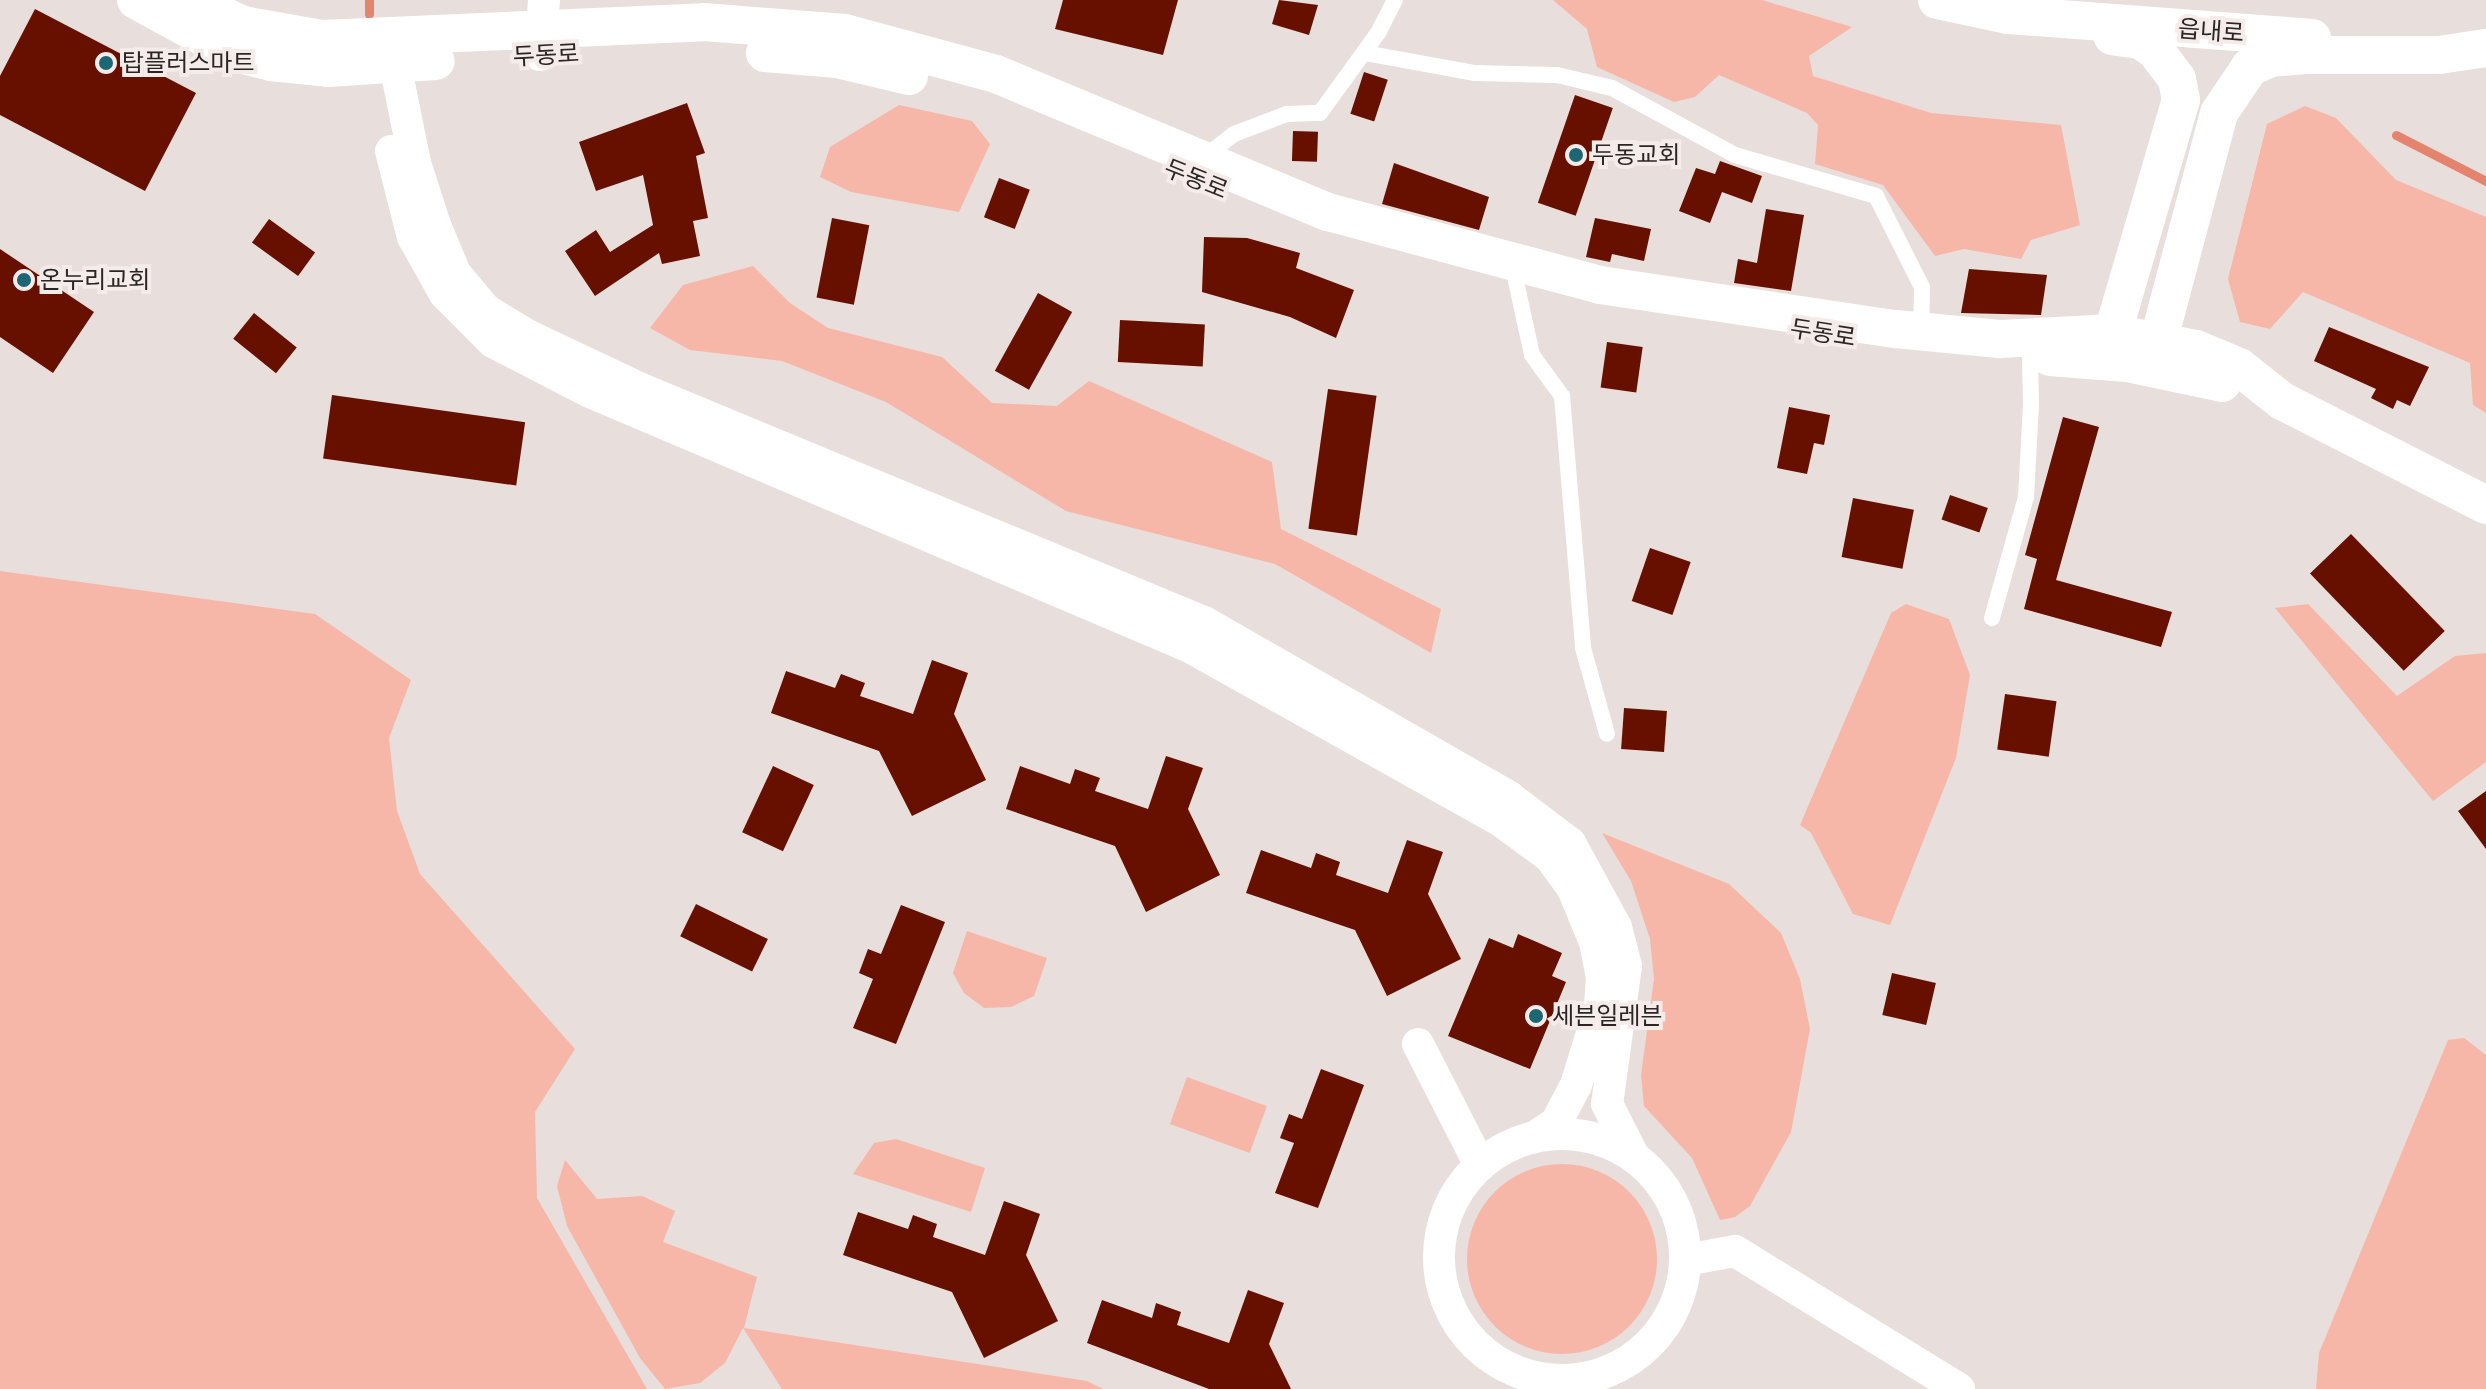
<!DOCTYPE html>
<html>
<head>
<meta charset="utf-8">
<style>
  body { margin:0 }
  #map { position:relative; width:2486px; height:1389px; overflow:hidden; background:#e8dedb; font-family:"Public Sans","Noto Sans KR",sans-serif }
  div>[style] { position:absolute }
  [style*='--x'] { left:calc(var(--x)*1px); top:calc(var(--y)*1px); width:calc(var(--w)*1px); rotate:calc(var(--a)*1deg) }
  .green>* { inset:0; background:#f7b7a8; transform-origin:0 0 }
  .round { border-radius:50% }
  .stream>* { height:9px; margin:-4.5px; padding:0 4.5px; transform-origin:4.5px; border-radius:4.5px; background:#e4836e }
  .building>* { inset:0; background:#671000; transform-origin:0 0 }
  .service>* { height:16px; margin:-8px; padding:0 8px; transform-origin:8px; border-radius:8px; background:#fff }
  .minor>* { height:32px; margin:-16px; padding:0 16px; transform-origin:16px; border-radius:16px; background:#fff }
  .minor>.ring { margin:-16px; padding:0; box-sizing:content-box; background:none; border:32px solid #fff; border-radius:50% }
  .tertiary>* { height:38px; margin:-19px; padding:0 19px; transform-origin:19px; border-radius:19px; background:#fff }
  .dots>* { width:22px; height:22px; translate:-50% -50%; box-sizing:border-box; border:4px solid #f5ebe9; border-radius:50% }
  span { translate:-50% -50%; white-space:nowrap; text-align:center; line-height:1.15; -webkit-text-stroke:8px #f5ebe9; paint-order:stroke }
  .street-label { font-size:24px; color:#292625 }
  .poi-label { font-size:24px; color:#292625 }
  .left { translate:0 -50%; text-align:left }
</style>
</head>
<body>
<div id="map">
  <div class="green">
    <div style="clip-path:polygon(1553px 0,1762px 0,1852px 27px,1809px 56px,1813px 76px,1931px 113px,2061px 125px,2080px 225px,2031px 240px,2021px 259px,1964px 249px,1935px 256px,1883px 185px,1815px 164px,1818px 125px,1807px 113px,1719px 75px,1695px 97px,1674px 102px,1597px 67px,1587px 29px)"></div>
    <div style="clip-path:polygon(899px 105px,972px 121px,990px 144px,959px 212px,851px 192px,820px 177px,830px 147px)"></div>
    <div style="clip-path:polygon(2305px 106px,2336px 118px,2396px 180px,2486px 217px,2486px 413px,2473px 405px,2470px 363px,2303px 292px,2270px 329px,2240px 322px,2228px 279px,2267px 124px)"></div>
    <div style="clip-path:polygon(753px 266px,790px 303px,828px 328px,942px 357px,992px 403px,1057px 406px,1089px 381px,1272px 462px,1281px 529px,1441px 609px,1431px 653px,1275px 564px,1066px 511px,886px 402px,782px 361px,690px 350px,650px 328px,683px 285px)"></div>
    <div style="clip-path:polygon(0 571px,315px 614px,411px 680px,389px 738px,397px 811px,420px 874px,575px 1049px,535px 1112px,537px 1198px,647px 1389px,0 1389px)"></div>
    <div style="clip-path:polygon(1906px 604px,1949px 619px,1970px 675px,1956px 758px,1890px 925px,1853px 914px,1811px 833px,1800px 825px,1891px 613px)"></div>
    <div style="clip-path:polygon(2308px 604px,2397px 696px,2455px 656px,2486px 653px,2486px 762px,2433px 801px,2275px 608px)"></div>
    <div style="clip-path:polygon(1602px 833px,1729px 884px,1781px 933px,1800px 979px,1810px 1029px,1791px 1132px,1750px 1206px,1735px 1217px,1720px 1220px,1692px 1158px,1644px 1106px,1641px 1075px,1654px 979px,1650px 939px,1631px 881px)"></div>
    <div style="clip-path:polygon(967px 931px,1047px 958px,1034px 996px,1011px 1007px,984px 1008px,964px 993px,953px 973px)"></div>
    <div style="clip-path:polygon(2464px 1038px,2486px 1055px,2486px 1389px,2316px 1389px,2319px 1353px,2448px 1040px)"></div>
    <div style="left:1187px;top:1077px;width:85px;height:50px;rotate:20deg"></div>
    <div style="clip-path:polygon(896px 1139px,985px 1168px,971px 1212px,853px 1174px,874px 1143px)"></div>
    <div style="clip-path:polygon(565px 1160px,597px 1199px,642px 1196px,675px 1211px,663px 1242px,757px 1277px,744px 1328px,1087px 1381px,1103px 1389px,782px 1389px,743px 1328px,725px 1363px,700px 1383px,665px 1389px,640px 1358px,567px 1226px,557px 1186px)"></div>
    <div class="round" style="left:1467px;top:1164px;width:190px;height:190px"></div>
  </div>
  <div class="stream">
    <div style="--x:369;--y:14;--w:14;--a:-90"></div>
    <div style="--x:2396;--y:135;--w:101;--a:27.1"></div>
  </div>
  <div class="building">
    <div style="clip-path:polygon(1063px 0,1178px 0,1163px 55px,1055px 29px)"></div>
    <div style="clip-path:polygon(1279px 0,1318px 5px,1309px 35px,1272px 24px)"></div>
    <div style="clip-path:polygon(35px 9px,196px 93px,145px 191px,0 115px,0 76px)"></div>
    <div style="left:1364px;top:72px;width:25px;height:44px;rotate:18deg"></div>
    <div style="left:1575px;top:95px;width:40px;height:114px;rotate:19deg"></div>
    <div style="clip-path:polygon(687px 103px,705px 153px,696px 156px,708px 218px,693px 221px,700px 256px,662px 264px,659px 253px,595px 296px,565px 251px,596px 230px,610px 252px,653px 225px,643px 175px,596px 191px,579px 142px)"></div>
    <div style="left:1293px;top:131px;width:25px;height:30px;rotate:2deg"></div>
    <div style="clip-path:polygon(1720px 161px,1762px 176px,1752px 203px,1722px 192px,1710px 223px,1679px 211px,1696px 168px,1715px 174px)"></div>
    <div style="clip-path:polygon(1394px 163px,1489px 197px,1479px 230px,1382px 204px)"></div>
    <div style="left:999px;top:178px;width:33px;height:42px;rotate:21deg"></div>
    <div style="clip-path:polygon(1766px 209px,1804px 215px,1791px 291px,1734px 283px,1738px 259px,1757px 263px)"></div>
    <div style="left:832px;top:218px;width:38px;height:81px;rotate:11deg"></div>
    <div style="clip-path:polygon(1595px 218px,1651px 229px,1644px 261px,1612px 254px,1610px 262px,1586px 257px)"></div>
    <div style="left:269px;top:219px;width:57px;height:29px;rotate:36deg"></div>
    <div style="clip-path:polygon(1204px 237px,1247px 238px,1300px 253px,1296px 268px,1354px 290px,1336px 338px,1290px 317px,1202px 292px)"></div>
    <div style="clip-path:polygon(0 249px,94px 312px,53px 373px,0 337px)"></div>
    <div style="clip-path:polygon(1969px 269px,2047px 275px,2041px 315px,1961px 313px)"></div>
    <div style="left:1038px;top:293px;width:39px;height:89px;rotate:29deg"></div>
    <div style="left:254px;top:313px;width:55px;height:33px;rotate:39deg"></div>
    <div style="left:1120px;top:320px;width:85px;height:42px;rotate:3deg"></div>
    <div style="clip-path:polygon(2329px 327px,2429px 367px,2410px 406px,2397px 400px,2393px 409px,2371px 398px,2376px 389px,2314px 361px)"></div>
    <div style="left:1607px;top:342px;width:36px;height:46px;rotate:8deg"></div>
    <div style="left:1328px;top:389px;width:49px;height:141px;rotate:8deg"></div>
    <div style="left:332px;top:395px;width:195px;height:64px;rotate:8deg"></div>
    <div style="clip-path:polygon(1789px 407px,1830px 415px,1824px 445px,1814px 443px,1807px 474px,1777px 468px)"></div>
    <div style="clip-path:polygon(2063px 417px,2099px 427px,2056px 580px,2172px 612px,2161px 647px,2024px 609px,2037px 559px,2025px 555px)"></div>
    <div style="left:1950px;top:495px;width:40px;height:26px;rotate:19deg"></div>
    <div style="left:1853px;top:498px;width:62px;height:60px;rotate:11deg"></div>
    <div style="left:2351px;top:534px;width:135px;height:57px;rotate:46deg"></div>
    <div style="left:1650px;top:548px;width:43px;height:56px;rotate:19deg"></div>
    <div style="clip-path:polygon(932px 660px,968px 673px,954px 714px,986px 780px,912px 816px,879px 751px,771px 713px,786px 671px,835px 688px,841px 674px,865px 683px,860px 696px,913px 714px)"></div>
    <div style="left:2005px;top:694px;width:52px;height:56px;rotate:8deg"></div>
    <div style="left:1624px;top:708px;width:43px;height:41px;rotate:4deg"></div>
    <div style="clip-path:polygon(1166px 756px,1203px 768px,1188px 809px,1220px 875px,1146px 912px,1115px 846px,1006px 809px,1020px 766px,1070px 784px,1075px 769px,1100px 778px,1095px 791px,1148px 809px)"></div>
    <div style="left:773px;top:766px;width:45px;height:73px;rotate:25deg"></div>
    <div style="clip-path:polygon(2486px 791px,2486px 849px,2458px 811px)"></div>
    <div style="clip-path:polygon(1407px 840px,1443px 852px,1428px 894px,1461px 959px,1387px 996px,1355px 930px,1246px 893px,1261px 850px,1311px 868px,1316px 853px,1340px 862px,1336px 875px,1388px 893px)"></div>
    <div style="left:696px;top:904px;width:80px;height:36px;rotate:26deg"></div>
    <div style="clip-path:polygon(901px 905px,945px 922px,896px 1044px,853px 1028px,873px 979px,859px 973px,868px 949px,881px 954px)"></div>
    <div style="clip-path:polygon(1518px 934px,1562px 953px,1552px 976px,1566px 982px,1530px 1069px,1448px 1036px,1489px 938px,1513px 948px)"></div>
    <div style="left:1892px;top:973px;width:45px;height:43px;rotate:13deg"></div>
    <div style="clip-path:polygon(1321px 1069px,1364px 1085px,1318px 1208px,1275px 1193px,1294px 1143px,1280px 1138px,1289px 1114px,1302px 1119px)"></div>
    <div style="clip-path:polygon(1004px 1201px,1040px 1214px,1026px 1255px,1058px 1321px,984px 1358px,952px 1292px,843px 1255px,858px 1212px,908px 1229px,913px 1215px,937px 1224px,933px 1237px,985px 1255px)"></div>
    <div style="clip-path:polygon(1248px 1290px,1284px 1303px,1269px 1344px,1291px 1389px,1209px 1389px,1087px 1343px,1102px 1300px,1152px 1318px,1156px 1303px,1181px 1312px,1177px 1325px,1229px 1343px)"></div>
  </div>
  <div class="service">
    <div style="--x:1365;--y:53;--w:112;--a:10.3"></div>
    <div style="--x:1475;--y:73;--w:82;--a:1.4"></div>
    <div style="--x:1557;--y:75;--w:57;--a:13.3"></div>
    <div style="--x:1612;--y:88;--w:140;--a:28.6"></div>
    <div style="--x:1735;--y:155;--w:147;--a:16.2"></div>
    <div style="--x:1876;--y:196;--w:102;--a:63.2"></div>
    <div style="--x:1922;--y:287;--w:46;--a:91.2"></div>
    <div style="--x:1184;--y:173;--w:63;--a:-38"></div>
    <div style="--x:1234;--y:134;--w:57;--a:-20.7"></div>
    <div style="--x:1287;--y:114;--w:33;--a:-2"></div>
    <div style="--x:1320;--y:113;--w:99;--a:-54.1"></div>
    <div style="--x:1378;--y:33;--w:37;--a:-63"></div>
    <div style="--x:1512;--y:263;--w:94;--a:77.7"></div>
    <div style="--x:1532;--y:355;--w:51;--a:53.8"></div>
    <div style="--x:1562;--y:396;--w:253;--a:85.2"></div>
    <div style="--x:1583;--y:648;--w:89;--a:74.4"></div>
    <div style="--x:1992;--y:618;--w:126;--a:-74.3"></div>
    <div style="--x:2026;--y:497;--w:93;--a:-86.9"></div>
    <div style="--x:2031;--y:404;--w:47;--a:-91.2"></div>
    <div style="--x:2030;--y:357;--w:21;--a:-113"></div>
  </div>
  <div class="minor">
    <div style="--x:390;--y:39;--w:126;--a:78.6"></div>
    <div style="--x:415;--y:163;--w:65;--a:72.1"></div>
    <div style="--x:435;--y:225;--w:52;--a:67.4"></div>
    <div style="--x:455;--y:273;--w:48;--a:50"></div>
    <div style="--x:486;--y:310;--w:48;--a:31.4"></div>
    <div style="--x:527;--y:335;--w:124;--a:25.3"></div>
    <div style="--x:639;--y:388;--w:612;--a:22.5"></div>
    <div style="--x:1204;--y:622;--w:352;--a:29.8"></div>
    <div style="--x:1509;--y:797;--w:76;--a:37"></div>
    <div style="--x:1570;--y:843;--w:96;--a:61.3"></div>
    <div style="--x:1616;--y:927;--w:40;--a:75.6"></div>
    <div style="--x:1626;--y:966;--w:139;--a:97.8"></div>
    <div style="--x:1607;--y:1104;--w:57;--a:63"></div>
    <div style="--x:540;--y:55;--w:55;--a:-85.8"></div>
    <div style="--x:391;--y:151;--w:89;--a:75.7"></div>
    <div style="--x:413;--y:237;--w:65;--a:60.7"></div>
    <div style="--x:445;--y:294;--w:68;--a:45"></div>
    <div style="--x:493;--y:342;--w:109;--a:27.3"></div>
    <div style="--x:590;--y:392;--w:652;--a:23.03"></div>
    <div style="--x:1190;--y:647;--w:356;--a:29.2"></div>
    <div style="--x:1501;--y:821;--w:61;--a:36.3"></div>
    <div style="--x:1550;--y:857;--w:39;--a:54"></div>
    <div style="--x:1573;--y:889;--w:57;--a:67.5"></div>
    <div style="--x:1595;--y:942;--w:36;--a:79"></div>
    <div style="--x:1602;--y:977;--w:30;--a:94"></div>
    <div style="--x:1600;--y:1007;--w:82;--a:107.1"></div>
    <div style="--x:1576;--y:1085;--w:43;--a:117.8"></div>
    <div style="--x:1556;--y:1123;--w:24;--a:147"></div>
    <div style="--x:1418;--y:1044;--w:136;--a:62.9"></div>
    <div class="ring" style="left:1439px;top:1134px;width:214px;height:214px"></div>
    <div style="--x:1686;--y:1260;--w:50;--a:-10.4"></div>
    <div style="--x:1735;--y:1251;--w:263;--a:31.6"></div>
  </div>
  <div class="tertiary">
    <div style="--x:136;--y:0;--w:108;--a:28.7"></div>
    <div style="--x:231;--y:52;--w:41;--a:14"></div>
    <div style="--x:271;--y:62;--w:57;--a:6"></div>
    <div style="--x:328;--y:68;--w:108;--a:-3.7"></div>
    <div style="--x:190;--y:0;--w:59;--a:25.3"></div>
    <div style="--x:243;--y:25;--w:80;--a:10"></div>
    <div style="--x:322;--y:39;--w:382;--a:-2.5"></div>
    <div style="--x:704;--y:22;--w:141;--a:4.5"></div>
    <div style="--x:845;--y:33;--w:156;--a:15.2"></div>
    <div style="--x:996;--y:74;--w:360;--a:22.6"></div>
    <div style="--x:1328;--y:212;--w:282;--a:15"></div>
    <div style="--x:1600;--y:285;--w:299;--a:8.5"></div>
    <div style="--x:1896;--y:329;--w:104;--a:5.5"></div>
    <div style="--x:2000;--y:339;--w:112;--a:-3.1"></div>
    <div style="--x:2112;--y:333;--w:86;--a:10.8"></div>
    <div style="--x:2196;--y:349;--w:47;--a:22.7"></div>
    <div style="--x:2239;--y:367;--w:55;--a:38.3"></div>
    <div style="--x:2282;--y:401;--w:229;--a:27"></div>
    <div style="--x:1937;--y:0;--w:73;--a:11.9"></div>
    <div style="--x:2008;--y:15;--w:305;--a:4.3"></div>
    <div style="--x:765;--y:53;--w:72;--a:4.8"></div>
    <div style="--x:837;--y:59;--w:74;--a:13.3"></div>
    <div style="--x:2106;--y:356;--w:267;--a:-73.7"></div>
    <div style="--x:2181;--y:100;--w:21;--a:-101"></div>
    <div style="--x:2177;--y:79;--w:36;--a:-127"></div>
    <div style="--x:2155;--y:50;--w:18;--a:-146"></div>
    <div style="--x:2140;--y:40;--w:28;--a:-172"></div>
    <div style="--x:2050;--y:357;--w:77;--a:4.5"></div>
    <div style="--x:2127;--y:363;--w:97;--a:11.9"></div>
    <div style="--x:2152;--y:365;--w:261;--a:-75.1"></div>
    <div style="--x:2219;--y:113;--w:55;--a:-56"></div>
    <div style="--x:2250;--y:67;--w:23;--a:-23"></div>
    <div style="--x:2271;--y:58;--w:32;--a:-5"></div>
    <div style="--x:2303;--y:55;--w:136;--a:0"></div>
    <div style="--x:2439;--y:55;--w:48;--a:-8.5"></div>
  </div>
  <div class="dots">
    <div style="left:106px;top:63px;background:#1d6674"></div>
    <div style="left:1576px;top:155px;background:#1d6674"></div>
    <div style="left:24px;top:280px;background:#1d6674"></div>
    <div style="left:1536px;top:1016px;background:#1d6674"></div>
  </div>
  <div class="street-label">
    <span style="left:2211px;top:31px;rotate:4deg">읍내로</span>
    <span style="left:546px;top:55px;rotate:-3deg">두동로</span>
    <span style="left:1196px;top:179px;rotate:22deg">두동로</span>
    <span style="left:1823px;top:333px;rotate:9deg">두동로</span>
  </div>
  <div class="poi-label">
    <span class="left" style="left:122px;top:63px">탑플러스마트</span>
    <span class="left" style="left:1592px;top:155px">두동교회</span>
    <span class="left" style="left:40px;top:280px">온누리교회</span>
    <span class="left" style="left:1552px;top:1016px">세븐일레븐</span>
  </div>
</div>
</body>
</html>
